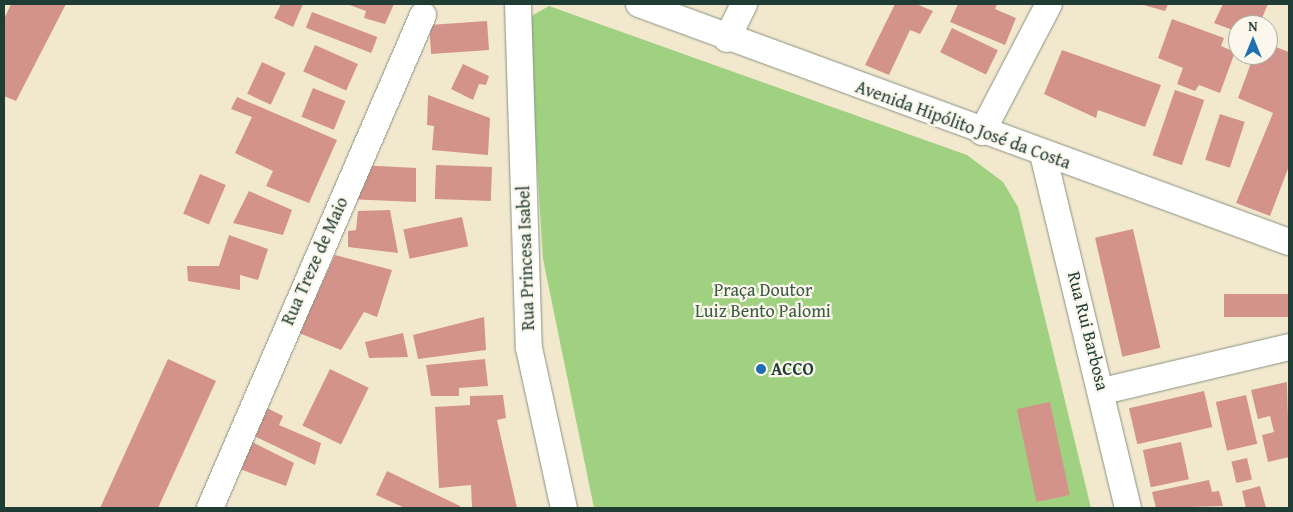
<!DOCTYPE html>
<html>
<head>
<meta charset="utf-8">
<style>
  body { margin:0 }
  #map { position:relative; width:1293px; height:512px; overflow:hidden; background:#f2e8ce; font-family:"Gentium Book Plus",serif }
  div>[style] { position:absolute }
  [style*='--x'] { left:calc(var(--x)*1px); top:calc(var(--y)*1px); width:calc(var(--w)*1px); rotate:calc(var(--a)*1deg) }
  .green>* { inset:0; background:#9fd181 }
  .building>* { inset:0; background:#d4938a; transform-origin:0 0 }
  .roads { filter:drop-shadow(0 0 1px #889281) drop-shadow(0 0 1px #889281) }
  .minor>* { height:26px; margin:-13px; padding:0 13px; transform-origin:13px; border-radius:13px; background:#fff }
  .dots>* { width:14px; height:14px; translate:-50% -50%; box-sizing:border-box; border:2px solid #fbf7ec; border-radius:50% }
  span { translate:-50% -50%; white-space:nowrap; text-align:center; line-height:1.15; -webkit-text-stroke:4.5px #fbf7ec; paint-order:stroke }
  .street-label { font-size:18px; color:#1f3d34 }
  .park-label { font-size:18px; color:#395b43 }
  .poi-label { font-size:18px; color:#1f3d34; font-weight:700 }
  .left { translate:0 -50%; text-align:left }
  .frame { position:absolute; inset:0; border:5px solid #1f3d34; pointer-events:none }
  .north { position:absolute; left:1228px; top:15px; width:50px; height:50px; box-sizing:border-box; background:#fbf7ec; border:1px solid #a3ada2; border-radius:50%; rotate:0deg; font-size:14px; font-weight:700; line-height:20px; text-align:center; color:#1f3d34 }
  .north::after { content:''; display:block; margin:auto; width:18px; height:22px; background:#1f6fb2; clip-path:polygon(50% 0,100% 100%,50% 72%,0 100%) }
</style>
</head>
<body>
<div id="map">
  <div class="green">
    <div style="clip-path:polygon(549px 6px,967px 155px,1003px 182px,1018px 207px,1091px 508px,594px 508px,543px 259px,528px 18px)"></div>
  </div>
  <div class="building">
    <div style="clip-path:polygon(11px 4px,66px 4px,16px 101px,4px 96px,4px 19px)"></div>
    <div style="clip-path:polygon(281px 4px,303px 4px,293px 27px,274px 18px)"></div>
    <div style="clip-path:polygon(347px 4px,394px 4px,385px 24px,364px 18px,366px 11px)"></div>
    <div style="clip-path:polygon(895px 4px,916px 4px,933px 11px,920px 34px,910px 30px,889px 75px,865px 65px)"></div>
    <div style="clip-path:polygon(958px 4px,997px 4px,995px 9px,1016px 18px,1005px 45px,950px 22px)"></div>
    <div style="clip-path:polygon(1140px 4px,1168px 4px,1165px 11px)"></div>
    <div style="clip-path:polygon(1223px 4px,1268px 4px,1259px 25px,1238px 25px,1238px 32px,1214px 23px)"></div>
    <div style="left:312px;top:12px;width:70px;height:17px;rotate:21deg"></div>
    <div style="clip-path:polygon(1172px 19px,1224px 38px,1221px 46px,1235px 52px,1220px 93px,1199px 85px,1195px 91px,1177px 84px,1183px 68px,1158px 58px)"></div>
    <div style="left:487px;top:21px;width:29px;height:58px;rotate:86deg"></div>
    <div style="left:952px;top:28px;width:51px;height:27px;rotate:26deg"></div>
    <div style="clip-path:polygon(1268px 44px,1289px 52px,1289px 166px,1270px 216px,1236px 203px,1273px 113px,1238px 98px,1254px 55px,1268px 55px)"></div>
    <div style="left:315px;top:45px;width:47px;height:29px;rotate:24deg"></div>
    <div style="clip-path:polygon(1062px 50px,1161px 85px,1145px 127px,1098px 110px,1096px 118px,1044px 94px)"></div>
    <div style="left:262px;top:62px;width:26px;height:35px;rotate:25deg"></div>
    <div style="clip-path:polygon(463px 64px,489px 76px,486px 85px,479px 84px,473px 100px,451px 89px)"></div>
    <div style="left:313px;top:88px;width:35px;height:31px;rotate:22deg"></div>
    <div style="left:1175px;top:90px;width:31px;height:69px;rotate:19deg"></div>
    <div style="clip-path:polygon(428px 95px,490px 118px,488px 155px,432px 150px,434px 126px,427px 125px)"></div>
    <div style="clip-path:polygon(237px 97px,337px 140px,309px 203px,266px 186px,273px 171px,235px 153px,252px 117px,231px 109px)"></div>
    <div style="left:1220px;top:114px;width:26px;height:48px;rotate:18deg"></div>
    <div style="clip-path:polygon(359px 165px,416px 168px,416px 202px,347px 199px)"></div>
    <div style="left:436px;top:165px;width:56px;height:34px;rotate:2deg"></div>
    <div style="left:200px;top:174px;width:28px;height:43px;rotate:23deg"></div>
    <div style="clip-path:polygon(249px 191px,292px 210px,283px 235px,233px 223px)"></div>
    <div style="clip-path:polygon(390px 210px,398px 253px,348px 247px,348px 231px,356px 230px,358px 211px)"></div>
    <div style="left:462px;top:217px;width:30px;height:60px;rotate:78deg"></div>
    <div style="left:1133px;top:229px;width:122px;height:39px;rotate:77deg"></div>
    <div style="clip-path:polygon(229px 235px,268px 249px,258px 280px,240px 275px,240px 290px,188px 281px,187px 266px,219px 266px)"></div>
    <div style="clip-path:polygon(335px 255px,392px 270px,377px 317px,364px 312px,341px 350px,299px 333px)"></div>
    <div style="left:1289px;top:294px;width:23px;height:65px;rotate:90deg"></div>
    <div style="clip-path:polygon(484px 317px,486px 350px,418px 359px,413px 335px)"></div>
    <div style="clip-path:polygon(403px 333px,408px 357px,369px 358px,365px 342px)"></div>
    <div style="clip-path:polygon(168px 359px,216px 381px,158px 508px,100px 508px)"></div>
    <div style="clip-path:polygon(485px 359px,488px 386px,459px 388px,459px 396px,431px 396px,426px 365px)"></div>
    <div style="left:330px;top:369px;width:43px;height:63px;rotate:26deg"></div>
    <div style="clip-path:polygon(1287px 382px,1289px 457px,1268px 462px,1262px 435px,1274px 432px,1270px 416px,1258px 419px,1251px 390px)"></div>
    <div style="left:1204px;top:391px;width:37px;height:77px;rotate:77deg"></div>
    <div style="clip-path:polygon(503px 395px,506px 418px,497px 420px,517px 508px,472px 508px,471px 485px,439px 488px,435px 407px,470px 405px,470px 396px)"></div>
    <div style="left:1246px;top:395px;width:50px;height:31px;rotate:77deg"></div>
    <div style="left:1050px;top:402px;width:95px;height:34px;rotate:78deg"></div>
    <div style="clip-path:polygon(265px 407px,283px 416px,279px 425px,321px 443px,315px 465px,254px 436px)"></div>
    <div style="clip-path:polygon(250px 441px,294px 463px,286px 486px,240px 469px)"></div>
    <div style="left:1181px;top:442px;width:38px;height:39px;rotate:78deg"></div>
    <div style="left:1247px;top:458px;width:22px;height:16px;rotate:77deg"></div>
    <div style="clip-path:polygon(387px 471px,460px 506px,460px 508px,405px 508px,376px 495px)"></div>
    <div style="clip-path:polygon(1209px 480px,1212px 492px,1219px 491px,1223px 506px,1156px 508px,1152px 492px)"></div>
    <div style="clip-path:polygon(1260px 486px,1266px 508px,1246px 508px,1242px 491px)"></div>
  </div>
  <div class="roads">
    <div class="minor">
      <div style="--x:518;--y:4;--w:344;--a:88.2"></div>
      <div style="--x:529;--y:348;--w:164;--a:77.7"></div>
      <div style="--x:639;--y:4;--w:692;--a:20.11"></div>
      <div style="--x:727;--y:39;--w:39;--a:-64"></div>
      <div style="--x:982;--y:132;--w:144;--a:-62.4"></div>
      <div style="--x:1043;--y:154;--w:364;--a:76.5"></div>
      <div style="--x:1103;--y:391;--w:191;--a:-13.3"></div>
      <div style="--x:210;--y:508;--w:537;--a:-66.63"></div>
    </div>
  </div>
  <div class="dots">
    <div style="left:761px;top:369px;background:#1f6fb2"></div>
  </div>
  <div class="street-label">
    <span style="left:963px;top:125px;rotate:20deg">Avenida Hipólito José da Costa</span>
    <span style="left:526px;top:258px;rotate:-92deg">Rua Princesa Isabel</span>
    <span style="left:315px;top:261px;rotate:-66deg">Rua Treze de Maio</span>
    <span style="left:1088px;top:331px;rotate:76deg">Rua Rui Barbosa</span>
  </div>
  <div class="park-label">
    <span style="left:763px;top:301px">Praça Doutor<br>Luiz Bento Palomi</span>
  </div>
  <div class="poi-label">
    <span class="left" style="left:771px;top:369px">ACCO</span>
  </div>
  <div class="frame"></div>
  <div class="north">N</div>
</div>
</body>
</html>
